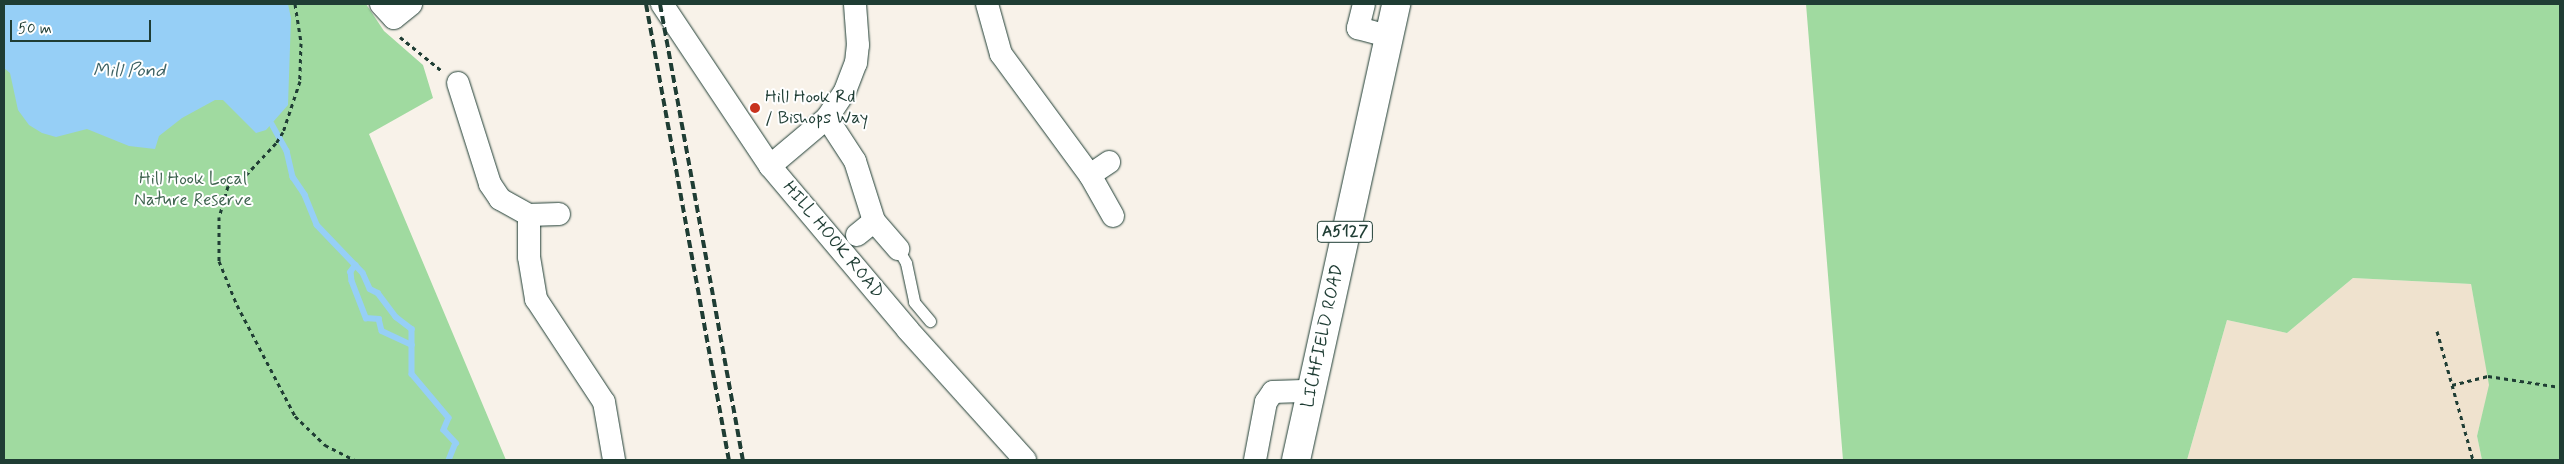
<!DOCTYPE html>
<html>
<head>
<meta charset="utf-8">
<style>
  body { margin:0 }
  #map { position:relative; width:2564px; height:464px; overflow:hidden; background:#f8f2e9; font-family:Mynerve,sans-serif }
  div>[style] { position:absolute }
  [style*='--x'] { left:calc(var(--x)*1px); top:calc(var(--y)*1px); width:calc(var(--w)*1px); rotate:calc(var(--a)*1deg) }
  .built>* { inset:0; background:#efe2ce }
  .green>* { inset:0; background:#a0daa0 }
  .water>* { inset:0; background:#96cff6 }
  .stream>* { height:5.5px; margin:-2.75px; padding:0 2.75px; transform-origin:2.75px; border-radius:2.75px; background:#96cff6 }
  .path>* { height:3px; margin-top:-1.5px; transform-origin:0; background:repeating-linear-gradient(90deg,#1f3d34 0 4px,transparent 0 8px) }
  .roads { filter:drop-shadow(0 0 1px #1f3d34) drop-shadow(0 0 1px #1f3d34) }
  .service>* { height:11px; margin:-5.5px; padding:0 5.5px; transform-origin:5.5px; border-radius:5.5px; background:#fff }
  .minor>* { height:22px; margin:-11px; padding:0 11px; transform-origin:11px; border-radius:11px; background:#fff }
  .primary>* { height:28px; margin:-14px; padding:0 14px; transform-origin:14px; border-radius:14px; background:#fff }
  .rail>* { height:4px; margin-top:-2px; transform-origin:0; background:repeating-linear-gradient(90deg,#1f3d34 0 8px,transparent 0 12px) }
  .dots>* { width:14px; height:14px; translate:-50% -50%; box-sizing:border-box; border:2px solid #fff; border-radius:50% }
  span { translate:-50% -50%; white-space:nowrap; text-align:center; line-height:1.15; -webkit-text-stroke:4px #fff; paint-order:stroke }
  .shield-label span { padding:1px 4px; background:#fff; border:1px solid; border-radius:4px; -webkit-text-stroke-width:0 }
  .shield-label { font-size:16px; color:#1f3d34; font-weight:700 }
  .poi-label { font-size:18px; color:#1f3d34 }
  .left { translate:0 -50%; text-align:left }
  .park-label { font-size:18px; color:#3f644f }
  .street-label { font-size:18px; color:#1f3d34 }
  .water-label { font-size:19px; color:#3d6264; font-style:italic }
  .frame { position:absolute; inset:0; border:5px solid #1f3d34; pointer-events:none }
  .scale { position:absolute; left:10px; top:20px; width:141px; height:22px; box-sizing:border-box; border:2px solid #1f3d34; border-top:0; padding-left:6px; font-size:15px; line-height:18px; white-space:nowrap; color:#1f3d34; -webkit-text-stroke:4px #fff; paint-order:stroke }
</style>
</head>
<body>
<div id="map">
  <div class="built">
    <div style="clip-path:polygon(2353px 278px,2471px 284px,2490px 385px,2477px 436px,2482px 460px,2187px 460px,2227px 320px,2287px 333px)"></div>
  </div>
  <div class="green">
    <div style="clip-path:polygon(4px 4px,366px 4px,384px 31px,423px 65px,433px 98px,369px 134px,506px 460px,4px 460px)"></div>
    <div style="clip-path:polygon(1806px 4px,2560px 4px,2560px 460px,2482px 460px,2477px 436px,2489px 385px,2471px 284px,2353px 278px,2287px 333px,2227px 320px,2187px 460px,1843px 460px)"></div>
  </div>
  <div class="water">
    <div style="clip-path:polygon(4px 4px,288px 4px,291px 18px,288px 105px,266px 130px,256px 133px,223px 100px,215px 100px,182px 118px,159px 136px,155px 149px,129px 146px,87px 129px,56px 137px,42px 133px,29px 125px,18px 110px,10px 73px,4px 68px)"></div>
  </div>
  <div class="stream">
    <div style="--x:272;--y:124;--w:31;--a:61"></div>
    <div style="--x:287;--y:151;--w:27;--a:77"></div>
    <div style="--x:293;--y:177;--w:22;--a:56"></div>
    <div style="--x:305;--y:195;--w:32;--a:68"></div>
    <div style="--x:317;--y:225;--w:66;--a:46.2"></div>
    <div style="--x:363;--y:273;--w:17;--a:66"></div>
    <div style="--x:370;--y:289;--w:9;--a:27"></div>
    <div style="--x:378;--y:293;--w:30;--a:53"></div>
    <div style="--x:396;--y:317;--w:20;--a:37"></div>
    <div style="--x:412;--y:329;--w:45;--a:90"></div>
    <div style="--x:412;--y:374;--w:57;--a:49.9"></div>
    <div style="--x:449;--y:418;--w:13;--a:113"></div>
    <div style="--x:444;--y:430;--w:18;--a:47"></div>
    <div style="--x:456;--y:443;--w:18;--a:112"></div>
    <div style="--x:356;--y:265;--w:9;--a:126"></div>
    <div style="--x:351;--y:272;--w:9;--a:84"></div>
    <div style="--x:352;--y:281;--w:40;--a:69"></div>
    <div style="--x:366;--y:318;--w:13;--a:4"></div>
    <div style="--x:379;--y:319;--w:12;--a:76"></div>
    <div style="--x:382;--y:331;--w:33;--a:25"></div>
  </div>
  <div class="path">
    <div style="--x:295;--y:4;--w:39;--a:81"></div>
    <div style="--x:301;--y:43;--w:38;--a:92"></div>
    <div style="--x:300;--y:81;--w:54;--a:108.4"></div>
    <div style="--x:283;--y:132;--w:13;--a:122"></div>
    <div style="--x:276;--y:143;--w:48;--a:133.3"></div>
    <div style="--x:243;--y:178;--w:17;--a:152"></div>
    <div style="--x:228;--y:186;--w:32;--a:106"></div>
    <div style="--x:219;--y:217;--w:44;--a:90"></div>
    <div style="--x:219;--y:261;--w:48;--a:67.8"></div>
    <div style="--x:237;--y:305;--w:125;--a:62.4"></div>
    <div style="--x:295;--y:416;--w:42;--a:44"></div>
    <div style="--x:325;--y:445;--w:34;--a:27"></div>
    <div style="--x:400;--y:37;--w:54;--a:39"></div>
    <div style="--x:2437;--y:331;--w:134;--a:74.4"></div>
    <div style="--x:2452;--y:385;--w:37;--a:-14"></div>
    <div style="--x:2488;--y:376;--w:73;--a:8.7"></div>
  </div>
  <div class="roads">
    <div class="service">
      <div style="--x:898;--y:249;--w:16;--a:60"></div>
      <div style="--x:906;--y:263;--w:40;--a:78"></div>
      <div style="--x:914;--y:302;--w:25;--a:50"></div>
    </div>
    <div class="minor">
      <div style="--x:381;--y:4;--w:19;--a:47"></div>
      <div style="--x:394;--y:18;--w:22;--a:-39"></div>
      <div style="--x:662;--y:4;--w:195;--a:56.3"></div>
      <div style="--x:770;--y:166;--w:214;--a:49.9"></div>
      <div style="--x:908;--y:330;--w:175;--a:48"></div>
      <div style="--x:987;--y:4;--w:52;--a:74.4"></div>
      <div style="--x:1001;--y:54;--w:150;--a:53.7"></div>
      <div style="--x:1090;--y:175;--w:47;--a:60.7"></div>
      <div style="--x:1364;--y:4;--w:25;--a:104"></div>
      <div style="--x:1358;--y:28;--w:31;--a:15"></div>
      <div style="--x:458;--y:83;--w:106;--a:72.4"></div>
      <div style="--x:490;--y:184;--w:18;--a:56"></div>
      <div style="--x:500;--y:199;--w:33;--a:29"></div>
      <div style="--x:529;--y:215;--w:42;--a:90"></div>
      <div style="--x:529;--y:257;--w:43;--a:80.5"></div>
      <div style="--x:536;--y:299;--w:123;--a:56.6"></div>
      <div style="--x:604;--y:402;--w:59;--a:80.2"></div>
      <div style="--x:827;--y:118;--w:51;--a:56.9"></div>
      <div style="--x:855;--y:161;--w:63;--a:72.4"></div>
      <div style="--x:874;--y:221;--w:37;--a:49"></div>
      <div style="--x:770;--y:166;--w:75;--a:-40.1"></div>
      <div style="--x:827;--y:118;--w:32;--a:-56"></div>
      <div style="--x:845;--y:91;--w:30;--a:-69"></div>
      <div style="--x:856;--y:63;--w:18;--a:-84"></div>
      <div style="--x:858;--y:45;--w:41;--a:-94.2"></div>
      <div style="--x:1090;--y:175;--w:23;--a:-34"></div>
      <div style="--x:529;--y:215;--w:30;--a:-2"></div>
      <div style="--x:857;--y:235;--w:22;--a:-39"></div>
      <div style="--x:1255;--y:460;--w:59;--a:-79.3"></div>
      <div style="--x:1266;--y:402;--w:12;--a:-55"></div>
      <div style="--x:1273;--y:392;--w:37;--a:-2"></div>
    </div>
    <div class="primary">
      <div style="--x:1296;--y:460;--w:467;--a:-77.6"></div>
    </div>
  </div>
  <div class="rail">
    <div style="--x:646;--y:4;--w:463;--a:79.7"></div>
    <div style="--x:660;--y:4;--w:463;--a:79.7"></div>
  </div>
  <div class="dots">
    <div style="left:755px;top:108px;background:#c8321e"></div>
  </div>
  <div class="shield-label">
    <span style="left:1345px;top:232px">A5127</span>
  </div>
  <div class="poi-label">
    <span class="left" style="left:765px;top:108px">Hill Hook Rd<br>/ Bishops Way</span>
  </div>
  <div class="park-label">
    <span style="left:193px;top:190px">Hill Hook Local<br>Nature Reserve</span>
  </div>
  <div class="street-label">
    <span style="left:833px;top:240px;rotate:50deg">HILL HOOK ROAD</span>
    <span style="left:1323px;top:336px;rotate:-78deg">LICHFIELD ROAD</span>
  </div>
  <div class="water-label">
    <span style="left:129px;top:71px">Mill Pond</span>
  </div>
  <div class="frame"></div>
  <div class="scale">50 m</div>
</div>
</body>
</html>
